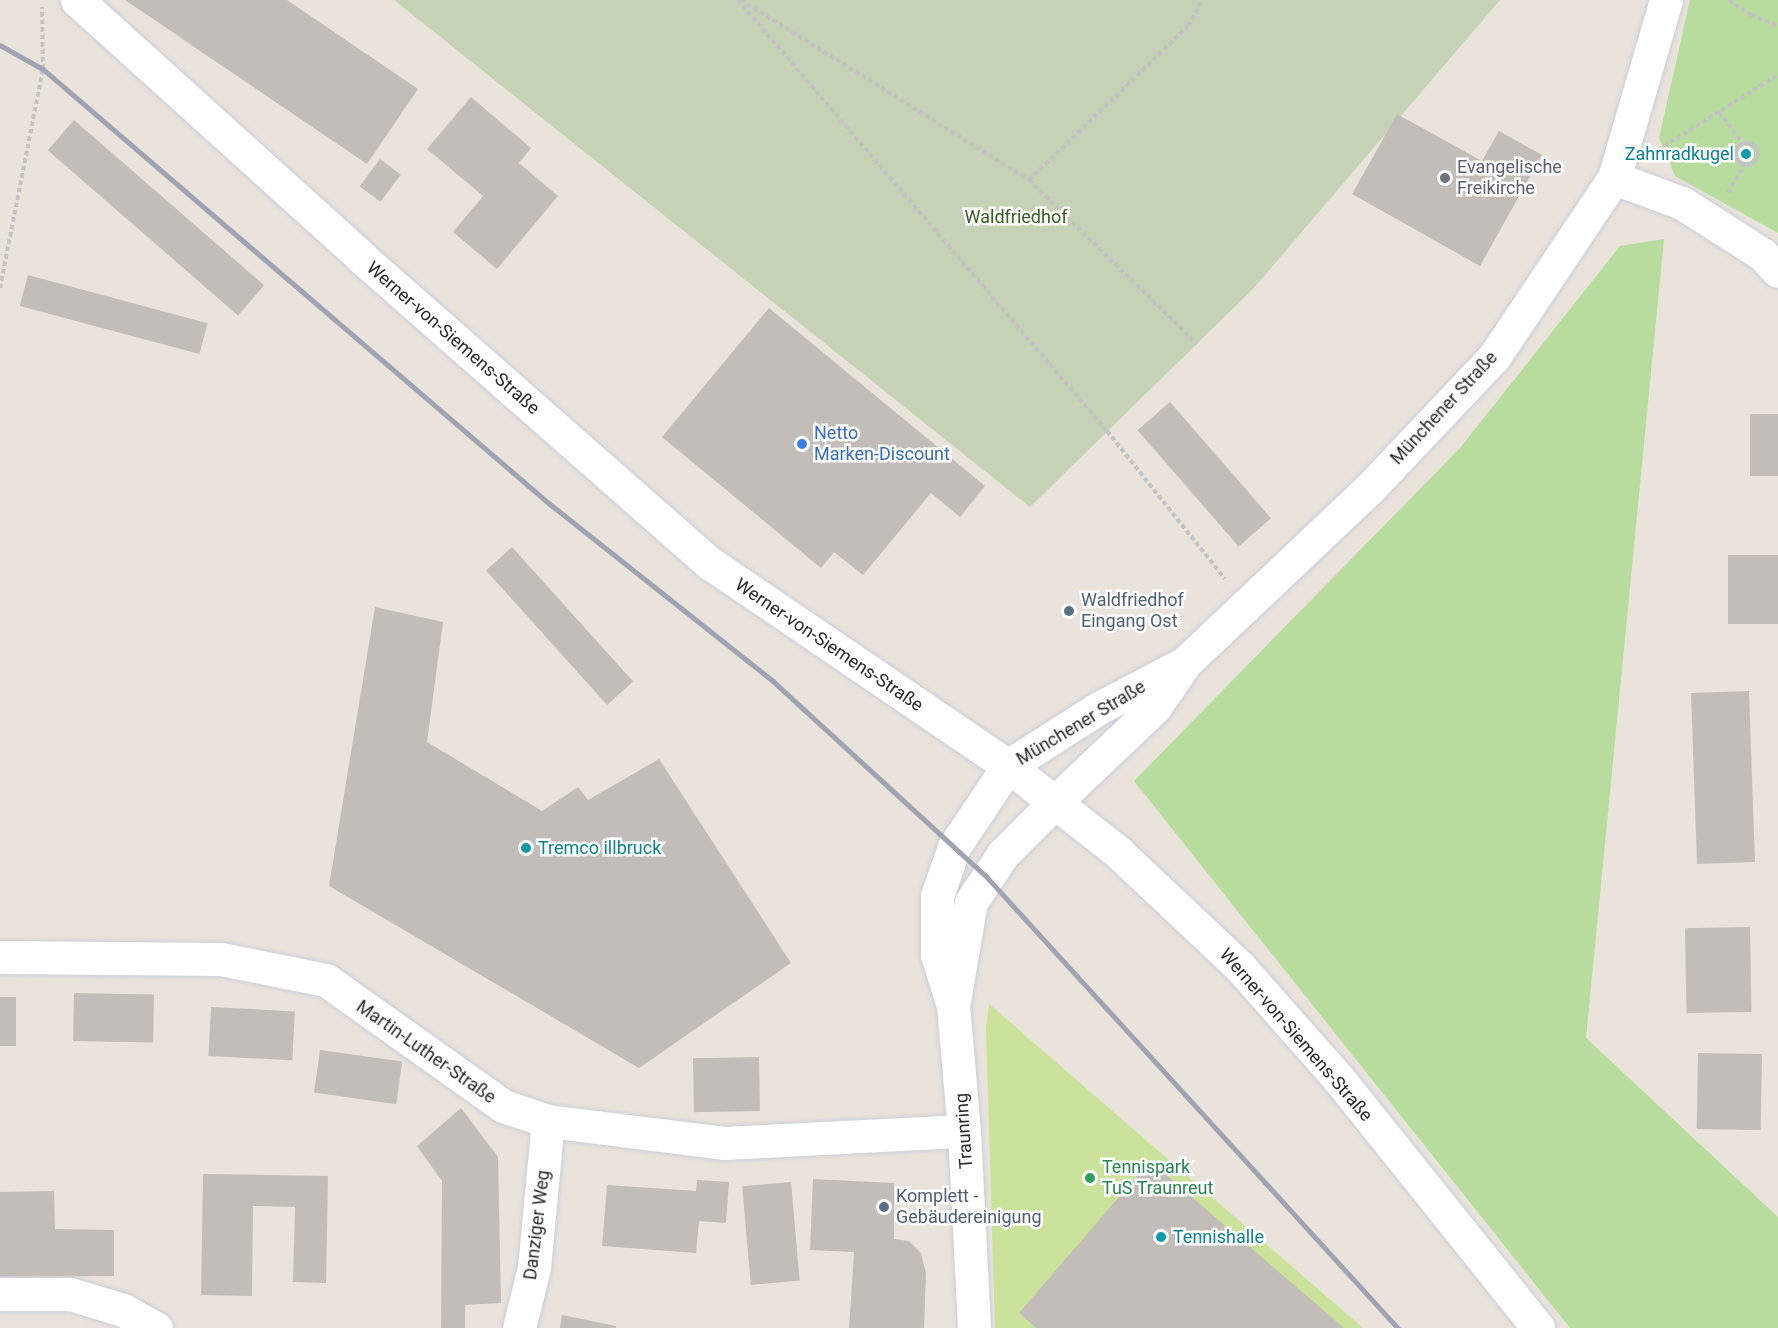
<!DOCTYPE html>
<html>
<head>
<meta charset="utf-8">
<style>
  body { margin:0 }
  #map { position:relative; width:1778px; height:1328px; overflow:hidden; background:#eae3dc; font-family:Roboto,sans-serif }
  div>[style] { position:absolute }
  [style*='--x'] { left:calc(var(--x)*1px); top:calc(var(--y)*1px); width:calc(var(--w)*1px); rotate:calc(var(--a)*1deg) }
  .green>* { inset:0; background:#b8dc9d }
  .cemetery>* { inset:0; background:#c6d2b5 }
  .pitch>* { inset:0; background:#cae299 }
  .building>* { inset:0; background:#c2bdb8; transform-origin:0 0 }
  .path>* { height:4px; margin-top:-2px; transform-origin:0; background:repeating-linear-gradient(90deg,#c3c3c3 0 4.5px,transparent 0 7.5px) }
  .path>.ring { margin:-2px; padding:0; box-sizing:content-box; background:none; border:4px solid #c3c3c3; border-radius:50% }
  .roads { filter:drop-shadow(0 0 2px #caced9) drop-shadow(0 0 2px #caced9) }
  .minor>* { height:33px; margin:-16.5px; padding:0 16.5px; transform-origin:16.5px; border-radius:16.5px; background:#fff }
  .tertiary>* { height:33px; margin:-16.5px; padding:0 16.5px; transform-origin:16.5px; border-radius:16.5px; background:#fff }
  .rail>* { height:4.5px; margin:-2.25px; padding:0 2.25px; transform-origin:2.25px; border-radius:2.25px; background:#9fa3b2 }
  .dots>* { width:16px; height:16px; translate:-50% -50%; box-sizing:border-box; border:3px solid #fff; border-radius:50% }
  span { translate:-50% -50%; white-space:nowrap; text-align:center; line-height:1.15; -webkit-text-stroke:5px #fff; paint-order:stroke }
  .culture-label { font-size:18px; color:#0d838f }
  .right { translate:-100% -50%; text-align:right }
  .left { translate:0 -50%; text-align:left }
  .worship-label { font-size:18px; color:#5b616d }
  .park-label { font-size:18px; color:#325f20 }
  .street-label { font-size:18px; color:#292929 }
  .shop-label { font-size:18px; color:#366cbe }
  .service-label { font-size:18px; color:#4e5e75 }
  .leisure-label { font-size:18px; color:#27864d }
</style>
</head>
<body>
<div id="map">
  <div class="green">
    <div style="clip-path:polygon(1690px 0,1778px 0,1778px 233px,1675px 176px,1659px 138px)"></div>
    <div style="clip-path:polygon(1664px 239px,1586px 1038px,1778px 1217px,1778px 1328px,1570px 1328px,1134px 781px,1460px 448px,1620px 246px)"></div>
  </div>
  <div class="cemetery">
    <div style="clip-path:polygon(394px 0,1500px 0,1253px 289px,1030px 507px)"></div>
  </div>
  <div class="pitch">
    <div style="clip-path:polygon(989px 1004px,1363px 1328px,995px 1328px,986px 1028px)"></div>
  </div>
  <div class="building">
    <div style="clip-path:polygon(125px 0,287px 0,418px 89px,367px 164px)"></div>
    <div style="clip-path:polygon(471px 97px,531px 148px,519px 163px,558px 196px,497px 269px,453px 232px,483px 196px,427px 149px)"></div>
    <div style="clip-path:polygon(1397px 114px,1482px 161px,1499px 131px,1542px 155px,1480px 266px,1352px 194px)"></div>
    <div style="left:74px;top:120px;width:252px;height:40px;rotate:41deg"></div>
    <div style="left:380px;top:159px;width:26px;height:34px;rotate:37deg"></div>
    <div style="left:28px;top:275px;width:186px;height:32px;rotate:15deg"></div>
    <div style="clip-path:polygon(769px 308px,985px 486px,960px 517px,931px 493px,863px 575px,834px 552px,821px 568px,662px 437px)"></div>
    <div style="left:1170px;top:402px;width:154px;height:43px;rotate:49deg"></div>
    <div style="left:1750px;top:414px;width:28px;height:62px"></div>
    <div style="left:512px;top:547px;width:181px;height:35px;rotate:48deg"></div>
    <div style="left:1778px;top:555px;width:69px;height:50px;rotate:90deg"></div>
    <div style="clip-path:polygon(375px 607px,443px 622px,427px 742px,542px 811px,578px 787px,588px 800px,659px 759px,791px 963px,639px 1068px,329px 886px)"></div>
    <div style="left:1749px;top:691px;width:171px;height:58px;rotate:88deg"></div>
    <div style="left:1750px;top:927px;width:85px;height:65px;rotate:89deg"></div>
    <div style="left:74px;top:993px;width:80px;height:48px;rotate:1deg"></div>
    <div style="left:0;top:997px;width:16px;height:49px"></div>
    <div style="left:211px;top:1007px;width:84px;height:49px;rotate:3deg"></div>
    <div style="left:320px;top:1050px;width:83px;height:43px;rotate:8deg"></div>
    <div style="left:1698px;top:1053px;width:64px;height:76px;rotate:1deg"></div>
    <div style="left:759px;top:1057px;width:54px;height:66px;rotate:89deg"></div>
    <div style="clip-path:polygon(461px 1108px,498px 1157px,501px 1303px,465px 1305px,465px 1328px,441px 1328px,442px 1181px,417px 1146px)"></div>
    <div style="clip-path:polygon(1150px 1161px,1344px 1328px,1036px 1328px,1019px 1313px)"></div>
    <div style="clip-path:polygon(203px 1174px,328px 1176px,326px 1283px,293px 1282px,295px 1207px,253px 1206px,252px 1296px,201px 1295px)"></div>
    <div style="clip-path:polygon(813px 1179px,894px 1183px,894px 1239px,909px 1241px,921px 1253px,926px 1273px,924px 1328px,849px 1328px,854px 1252px,810px 1250px)"></div>
    <div style="clip-path:polygon(697px 1180px,729px 1182px,726px 1223px,699px 1221px,696px 1253px,602px 1246px,607px 1185px,696px 1191px)"></div>
    <div style="left:791px;top:1182px;width:99px;height:49px;rotate:85deg"></div>
    <div style="clip-path:polygon(54px 1191px,55px 1229px,114px 1230px,114px 1276px,0 1277px,0 1192px)"></div>
    <div style="clip-path:polygon(562px 1315px,616px 1326px,616px 1328px,560px 1328px)"></div>
  </div>
  <div class="path">
    <div style="--x:738;--y:0;--w:567;--a:49.43"></div>
    <div style="--x:1107;--y:431;--w:189;--a:51.4"></div>
    <div style="--x:741;--y:0;--w:340;--a:32"></div>
    <div style="--x:1029;--y:180;--w:235;--a:44.3"></div>
    <div style="--x:1729;--y:0;--w:27;--a:34"></div>
    <div style="--x:1751;--y:15;--w:29;--a:22"></div>
    <div style="--x:1719;--y:112;--w:39;--a:53"></div>
    <div class="ring" style="left:1736px;top:143px;width:18px;height:18px"></div>
    <div style="--x:1658;--y:150;--w:142;--a:-32"></div>
    <div style="--x:1029;--y:180;--w:221;--a:-44.1"></div>
    <div style="--x:1188;--y:26;--w:30;--a:-62"></div>
    <div style="--x:1728;--y:193;--w:32;--a:-60"></div>
    <div style="--x:0;--y:288;--w:223;--a:-78.9"></div>
    <div style="--x:43;--y:69;--w:62;--a:-90.9"></div>
  </div>
  <div class="roads">
    <div class="minor">
      <div style="--x:1614;--y:178;--w:72;--a:20.2"></div>
      <div style="--x:1682;--y:203;--w:95;--a:32.5"></div>
      <div style="--x:1762;--y:254;--w:23;--a:47"></div>
      <div style="--x:1008;--y:766;--w:106;--a:-32.6"></div>
      <div style="--x:1097;--y:709;--w:95;--a:-27.6"></div>
      <div style="--x:1056;--y:801;--w:137;--a:-43.5"></div>
      <div style="--x:1155;--y:707;--w:53;--a:-55.7"></div>
      <div style="--x:1185;--y:663;--w:256;--a:-43.4"></div>
      <div style="--x:1371;--y:487;--w:179;--a:-46.6"></div>
      <div style="--x:1494;--y:357;--w:216;--a:-56.2"></div>
      <div style="--x:1614;--y:178;--w:185;--a:-73.7"></div>
      <div style="--x:0;--y:957;--w:221;--a:0.5"></div>
      <div style="--x:221;--y:959;--w:107;--a:11.3"></div>
      <div style="--x:326;--y:980;--w:217;--a:35.4"></div>
      <div style="--x:503;--y:1106;--w:47;--a:18.4"></div>
      <div style="--x:548;--y:1121;--w:177;--a:7.1"></div>
      <div style="--x:724;--y:1143;--w:240;--a:-2.9"></div>
      <div style="--x:0;--y:1294;--w:70;--a:0"></div>
      <div style="--x:70;--y:1294;--w:55;--a:16.8"></div>
      <div style="--x:123;--y:1310;--w:38;--a:29"></div>
      <div style="--x:519;--y:1328;--w:62;--a:-76"></div>
      <div style="--x:534;--y:1268;--w:148;--a:-84.6"></div>
    </div>
    <div class="tertiary">
      <div style="--x:77;--y:0;--w:383;--a:42.1"></div>
      <div style="--x:361;--y:257;--w:466;--a:41.3"></div>
      <div style="--x:711;--y:564;--w:359;--a:34.2"></div>
      <div style="--x:1008;--y:766;--w:140;--a:38"></div>
      <div style="--x:1118;--y:852;--w:168;--a:43.3"></div>
      <div style="--x:1240;--y:967;--w:148;--a:48.6"></div>
      <div style="--x:1338;--y:1078;--w:320;--a:51.3"></div>
      <div style="--x:954;--y:1001;--w:100;--a:-80.3"></div>
      <div style="--x:971;--y:902;--w:58;--a:-56.3"></div>
      <div style="--x:1003;--y:854;--w:75;--a:-45"></div>
      <div style="--x:974;--y:1328;--w:197;--a:-92.9"></div>
      <div style="--x:964;--y:1131;--w:125;--a:-95"></div>
      <div style="--x:953;--y:1006;--w:53;--a:-107.4"></div>
      <div style="--x:937;--y:955;--w:59;--a:-90"></div>
      <div style="--x:937;--y:896;--w:52;--a:-70.9"></div>
      <div style="--x:954;--y:847;--w:97;--a:-56.3"></div>
    </div>
  </div>
  <div class="rail">
    <div style="--x:0;--y:45;--w:49;--a:29.2"></div>
    <div style="--x:43;--y:69;--w:668;--a:40.63"></div>
    <div style="--x:550;--y:504;--w:285;--a:38.4"></div>
    <div style="--x:773;--y:681;--w:246;--a:42.5"></div>
    <div style="--x:954;--y:847;--w:43;--a:42.2"></div>
    <div style="--x:986;--y:876;--w:612;--a:47.65"></div>
  </div>
  <div class="dots">
    <div style="left:1746px;top:154px;background:#0f9aa8"></div>
    <div style="left:1445px;top:178px;background:#6b7280"></div>
    <div style="left:802px;top:444px;background:#3f7fe0"></div>
    <div style="left:1069px;top:611px;background:#5c6f8a"></div>
    <div style="left:526px;top:848px;background:#0f9aa8"></div>
    <div style="left:1090px;top:1178px;background:#2e9e5b"></div>
    <div style="left:884px;top:1207px;background:#5c6f8a"></div>
    <div style="left:1161px;top:1237px;background:#0f9aa8"></div>
  </div>
  <div class="culture-label">
    <span class="right" style="left:1734px;top:154px">Zahnradkugel</span>
    <span class="left" style="left:538px;top:848px">Tremco illbruck</span>
    <span class="left" style="left:1173px;top:1237px">Tennishalle</span>
  </div>
  <div class="worship-label">
    <span class="left" style="left:1457px;top:178px">Evangelische<br>Freikirche</span>
  </div>
  <div class="park-label">
    <span style="left:1016px;top:217px">Waldfriedhof</span>
  </div>
  <div class="street-label">
    <span style="left:453px;top:338px;rotate:41deg">Werner-von-Siemens-Straße</span>
    <span style="left:1444px;top:408px;rotate:-47deg">Münchener Straße</span>
    <span style="left:829px;top:645px;rotate:34deg">Werner-von-Siemens-Straße</span>
    <span style="left:1081px;top:723px;rotate:-31deg">Münchener Straße</span>
    <span style="left:1296px;top:1035px;rotate:49deg">Werner-von-Siemens-Straße</span>
    <span style="left:426px;top:1052px;rotate:35deg">Martin-Luther-Straße</span>
    <span style="left:964px;top:1131px;rotate:-94deg">Traunring</span>
    <span style="left:537px;top:1225px;rotate:-83deg">Danziger Weg</span>
  </div>
  <div class="shop-label">
    <span class="left" style="left:814px;top:444px">Netto<br>Marken-Discount</span>
  </div>
  <div class="service-label">
    <span class="left" style="left:1081px;top:611px">Waldfriedhof<br>Eingang Ost</span>
    <span class="left" style="left:896px;top:1207px">Komplett -<br>Gebäudereinigung</span>
  </div>
  <div class="leisure-label">
    <span class="left" style="left:1102px;top:1178px">Tennispark<br>TuS Traunreut</span>
  </div>
</div>
</body>
</html>
